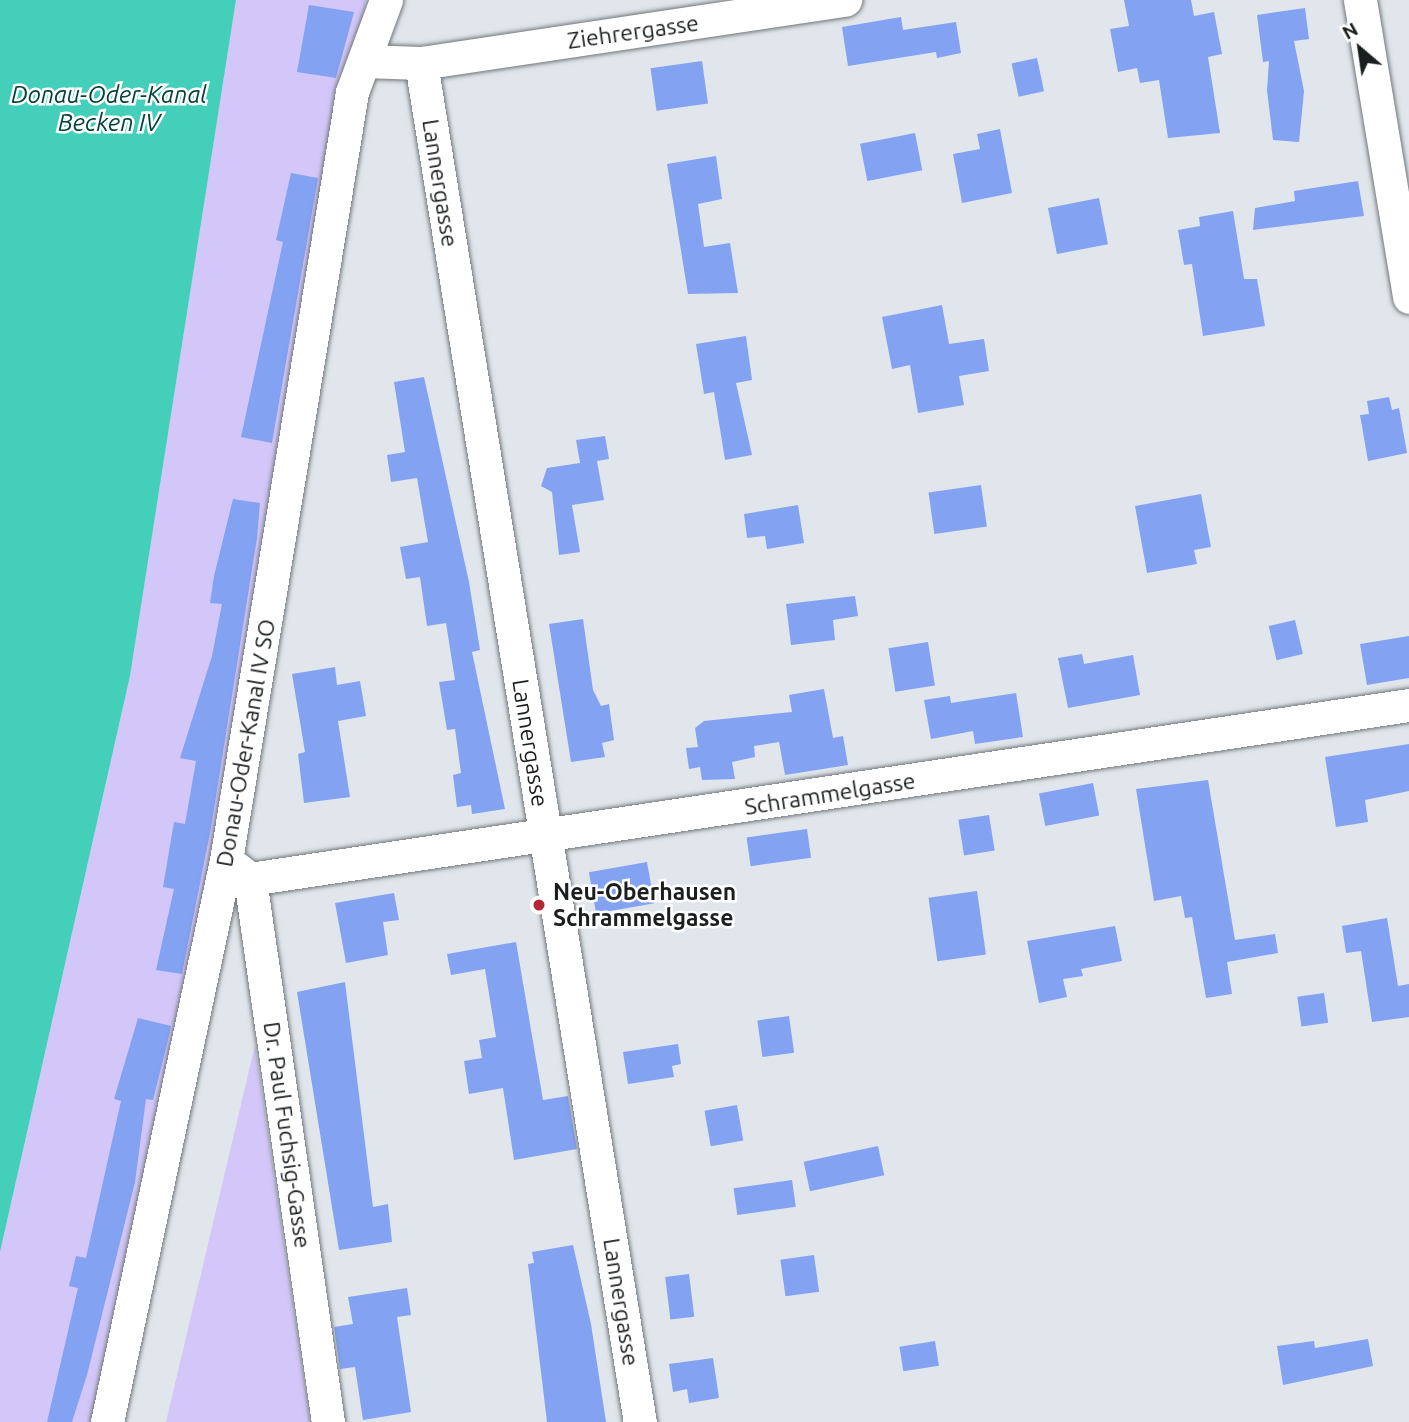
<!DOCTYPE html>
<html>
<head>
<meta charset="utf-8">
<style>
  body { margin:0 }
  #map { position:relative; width:1409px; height:1422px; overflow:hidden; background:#e0e6eb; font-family:Ubuntu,sans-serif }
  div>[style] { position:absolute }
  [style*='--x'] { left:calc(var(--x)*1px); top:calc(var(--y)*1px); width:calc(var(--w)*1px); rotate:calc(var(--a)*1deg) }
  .green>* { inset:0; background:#d2c7f8 }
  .water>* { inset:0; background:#43cfba }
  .building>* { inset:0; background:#83a2f2; transform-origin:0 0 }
  .roads { filter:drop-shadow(0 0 2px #72777c) drop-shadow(0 0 2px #72777c) }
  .minor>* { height:33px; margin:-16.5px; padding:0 16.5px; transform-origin:16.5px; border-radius:16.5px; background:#fff }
  .dots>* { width:19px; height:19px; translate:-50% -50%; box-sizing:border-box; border:4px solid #fff; border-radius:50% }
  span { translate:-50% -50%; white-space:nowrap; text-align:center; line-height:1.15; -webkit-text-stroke:5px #fff; paint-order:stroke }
  .street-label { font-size:23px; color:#1b1e1f }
  .poi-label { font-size:23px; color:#1b1e1f; font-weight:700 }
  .left { translate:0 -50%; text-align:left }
  .water-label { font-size:24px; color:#03433b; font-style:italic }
  .north { position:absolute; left:1325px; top:14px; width:70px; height:70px; -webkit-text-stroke:5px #fff; paint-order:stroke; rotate:331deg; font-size:19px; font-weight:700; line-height:28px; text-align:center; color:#1b1e1f }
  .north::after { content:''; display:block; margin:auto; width:24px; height:32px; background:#1b1e1f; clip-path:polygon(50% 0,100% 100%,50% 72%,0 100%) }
</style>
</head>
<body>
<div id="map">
  <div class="green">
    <div style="clip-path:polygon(236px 0,366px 0,212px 857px,91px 1422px,0 1422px,0 1252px,130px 676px)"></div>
    <div style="clip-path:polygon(255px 1045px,310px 1422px,166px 1422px)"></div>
  </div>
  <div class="water">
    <div style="clip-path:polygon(0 0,236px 0,130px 676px,0 1252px)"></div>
  </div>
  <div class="building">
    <div style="clip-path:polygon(1124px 0,1191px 0,1194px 16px,1214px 12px,1222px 54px,1208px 57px,1220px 133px,1168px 138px,1159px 80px,1140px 83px,1137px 68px,1118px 72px,1110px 29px,1129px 26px)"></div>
    <div style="clip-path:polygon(309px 5px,354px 12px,336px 78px,297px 72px)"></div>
    <div style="clip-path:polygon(1305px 8px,1309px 39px,1294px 41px,1304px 91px,1299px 142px,1273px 140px,1267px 90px,1269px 61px,1263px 62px,1257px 15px)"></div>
    <div style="clip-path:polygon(901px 17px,903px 30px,956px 22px,961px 53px,937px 58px,936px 52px,848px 66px,842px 27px)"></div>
    <div style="left:1037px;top:58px;width:34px;height:26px;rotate:78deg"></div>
    <div style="left:702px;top:61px;width:43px;height:52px;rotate:82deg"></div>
    <div style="clip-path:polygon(1000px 129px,1012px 193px,962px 203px,953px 154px,980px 149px,977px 134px)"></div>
    <div style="left:915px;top:133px;width:38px;height:56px;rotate:79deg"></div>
    <div style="clip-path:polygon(716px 156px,722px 199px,698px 204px,704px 247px,730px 243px,738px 293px,688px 294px,667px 164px)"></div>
    <div style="clip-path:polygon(291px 173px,318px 178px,272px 443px,241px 437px,283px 242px,276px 240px)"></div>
    <div style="clip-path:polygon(1358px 181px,1364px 216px,1253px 230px,1255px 208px,1295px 201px,1294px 191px)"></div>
    <div style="left:1099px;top:198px;width:47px;height:52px;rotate:79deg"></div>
    <div style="clip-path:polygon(1233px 211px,1244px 279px,1257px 279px,1265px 326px,1203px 336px,1192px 264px,1184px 265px,1178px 230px,1200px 226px,1199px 217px)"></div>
    <div style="clip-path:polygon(942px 305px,949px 344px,984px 339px,989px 371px,959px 376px,964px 405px,918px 413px,910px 365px,892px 369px,882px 317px)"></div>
    <div style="clip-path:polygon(746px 336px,752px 380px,736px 383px,752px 455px,725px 460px,714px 392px,704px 394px,696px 344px)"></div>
    <div style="clip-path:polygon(424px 377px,469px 582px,480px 650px,472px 652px,505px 809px,472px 814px,471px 805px,457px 807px,453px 775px,461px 773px,455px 729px,447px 730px,439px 682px,455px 680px,446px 623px,427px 626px,420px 577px,406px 579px,400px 547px,428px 542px,417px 478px,391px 482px,387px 455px,405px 452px,394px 382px)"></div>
    <div style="clip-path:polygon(1389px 397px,1392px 410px,1399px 408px,1407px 453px,1368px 461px,1360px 415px,1369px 414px,1367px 401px)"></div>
    <div style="clip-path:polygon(605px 436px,609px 459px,597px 461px,604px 500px,572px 505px,580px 552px,559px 555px,552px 492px,541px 486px,547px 468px,580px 463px,576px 440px)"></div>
    <div style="left:981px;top:485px;width:42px;height:53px;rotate:82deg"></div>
    <div style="clip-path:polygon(1201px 494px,1211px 547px,1194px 550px,1197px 564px,1147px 573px,1135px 506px)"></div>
    <div style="clip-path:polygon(233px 499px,260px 503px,257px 538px,211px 828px,182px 974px,156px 970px,174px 889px,163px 887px,174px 822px,185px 824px,196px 761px,180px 758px,212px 656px,222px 604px,210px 603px,214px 576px)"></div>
    <div style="clip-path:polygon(798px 505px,804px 543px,767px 549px,765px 536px,747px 538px,744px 514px)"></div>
    <div style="clip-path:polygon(855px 596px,858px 616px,833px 620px,835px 640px,791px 645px,786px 604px)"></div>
    <div style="clip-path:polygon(583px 619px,593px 690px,601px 706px,609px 704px,614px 740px,602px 743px,605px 757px,571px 762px,549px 624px)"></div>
    <div style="left:1295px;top:620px;width:35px;height:27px;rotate:77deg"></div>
    <div style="clip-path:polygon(1409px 636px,1409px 678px,1367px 685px,1360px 644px)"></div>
    <div style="left:928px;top:642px;width:44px;height:40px;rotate:81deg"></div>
    <div style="clip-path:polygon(1082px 654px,1084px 664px,1133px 655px,1140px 695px,1068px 708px,1058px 658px)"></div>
    <div style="clip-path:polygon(335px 667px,337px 685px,360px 681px,366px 716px,338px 721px,350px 797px,304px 803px,298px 754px,305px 752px,292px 674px)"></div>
    <div style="clip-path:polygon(824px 689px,833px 738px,843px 736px,848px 765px,785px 775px,779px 742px,754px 746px,755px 757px,732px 762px,735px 779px,702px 780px,700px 767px,689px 769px,686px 748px,698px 747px,695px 728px,704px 721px,792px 712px,789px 695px)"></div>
    <div style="clip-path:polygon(1016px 693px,1023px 737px,975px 744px,973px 731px,931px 739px,924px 700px,950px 696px,951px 703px)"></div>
    <div style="clip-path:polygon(1409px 744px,1409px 791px,1365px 800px,1368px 822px,1336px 827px,1325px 757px)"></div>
    <div style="clip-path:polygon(1208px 780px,1235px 940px,1275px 934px,1278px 953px,1227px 962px,1232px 994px,1206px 998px,1192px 917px,1185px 918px,1181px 896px,1154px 901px,1136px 789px)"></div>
    <div style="left:1093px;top:783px;width:33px;height:55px;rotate:79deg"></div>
    <div style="left:989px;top:815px;width:36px;height:31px;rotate:81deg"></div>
    <div style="left:807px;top:829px;width:29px;height:61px;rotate:82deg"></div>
    <div style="left:647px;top:862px;width:42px;height:59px;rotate:80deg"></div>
    <div style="left:977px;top:891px;width:64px;height:49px;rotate:82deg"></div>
    <div style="clip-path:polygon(394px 893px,399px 920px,383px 922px,388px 955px,346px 963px,335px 903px)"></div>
    <div style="clip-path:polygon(1387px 918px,1398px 986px,1409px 984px,1409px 1017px,1372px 1022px,1361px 951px,1346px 953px,1342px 926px)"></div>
    <div style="clip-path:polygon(1115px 926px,1122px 961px,1081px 969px,1083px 976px,1063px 979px,1067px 997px,1039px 1003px,1027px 941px)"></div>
    <div style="clip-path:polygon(516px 942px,543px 1100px,568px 1096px,577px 1149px,514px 1160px,503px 1088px,469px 1094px,464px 1061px,482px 1058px,479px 1040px,496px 1037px,485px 969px,451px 975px,447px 954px)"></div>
    <div style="clip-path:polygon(345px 982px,373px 1207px,388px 1204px,392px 1242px,339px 1250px,297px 992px)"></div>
    <div style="left:1324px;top:993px;width:30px;height:27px;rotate:82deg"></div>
    <div style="left:789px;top:1016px;width:37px;height:32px;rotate:82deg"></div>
    <div style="clip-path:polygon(138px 1018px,171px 1026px,167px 1044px,153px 1100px,146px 1099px,135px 1182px,87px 1375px,72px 1422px,47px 1422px,78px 1288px,69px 1286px,76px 1256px,86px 1258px,121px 1101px,114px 1099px)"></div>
    <div style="clip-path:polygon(678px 1044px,681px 1064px,672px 1066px,674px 1077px,628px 1084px,623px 1052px)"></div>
    <div style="left:737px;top:1105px;width:36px;height:33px;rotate:80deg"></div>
    <div style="left:878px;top:1146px;width:30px;height:76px;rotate:78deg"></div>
    <div style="left:792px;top:1180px;width:27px;height:59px;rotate:82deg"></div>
    <div style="clip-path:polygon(573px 1245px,591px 1324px,606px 1422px,547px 1422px,528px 1264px,534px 1263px,532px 1252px)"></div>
    <div style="left:814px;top:1255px;width:37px;height:34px;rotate:82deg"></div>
    <div style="left:689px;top:1274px;width:43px;height:24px;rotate:83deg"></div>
    <div style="clip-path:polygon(407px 1288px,411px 1315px,397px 1317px,411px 1412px,363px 1420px,355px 1367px,340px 1369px,334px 1327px,353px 1324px,348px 1297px)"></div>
    <div style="clip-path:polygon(1368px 1339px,1373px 1366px,1283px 1385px,1277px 1346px,1314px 1341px,1315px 1348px)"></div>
    <div style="left:935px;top:1341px;width:25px;height:36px;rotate:81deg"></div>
    <div style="clip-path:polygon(713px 1358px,719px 1398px,689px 1403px,687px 1389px,673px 1392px,669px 1364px)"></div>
  </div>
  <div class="roads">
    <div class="minor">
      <div style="--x:1360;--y:0;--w:301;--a:80.6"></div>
      <div style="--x:364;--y:61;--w:57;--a:2"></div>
      <div style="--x:421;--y:63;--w:429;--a:-8.5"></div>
      <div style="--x:421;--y:63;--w:1377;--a:80.85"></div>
      <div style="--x:232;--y:865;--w:23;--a:38"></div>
      <div style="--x:250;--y:879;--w:549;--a:81.83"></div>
      <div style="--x:250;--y:879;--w:1172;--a:-8.54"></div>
      <div style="--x:107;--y:1422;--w:574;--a:-78.04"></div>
      <div style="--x:226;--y:860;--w:778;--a:-80.68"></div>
      <div style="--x:352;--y:92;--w:98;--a:-69.7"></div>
    </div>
  </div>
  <div class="dots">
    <div style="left:539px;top:905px;background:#b62534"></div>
  </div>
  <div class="street-label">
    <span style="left:633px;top:32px;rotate:-8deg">Ziehrergasse</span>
    <span style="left:440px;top:183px;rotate:81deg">Lannergasse</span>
    <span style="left:246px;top:743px;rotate:-80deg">Donau-Oder-Kanal IV SO</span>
    <span style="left:530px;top:743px;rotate:81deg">Lannergasse</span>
    <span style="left:830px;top:794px;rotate:-9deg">Schrammelgasse</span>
    <span style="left:287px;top:1135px;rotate:82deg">Dr. Paul Fuchsig-Gasse</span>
    <span style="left:621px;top:1302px;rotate:81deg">Lannergasse</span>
  </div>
  <div class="poi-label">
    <span class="left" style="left:553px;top:905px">Neu-Oberhausen<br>Schrammelgasse</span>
  </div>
  <div class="water-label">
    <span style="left:109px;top:109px">Donau-Oder-Kanal<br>Becken IV</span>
  </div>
  <div class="north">N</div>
</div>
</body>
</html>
